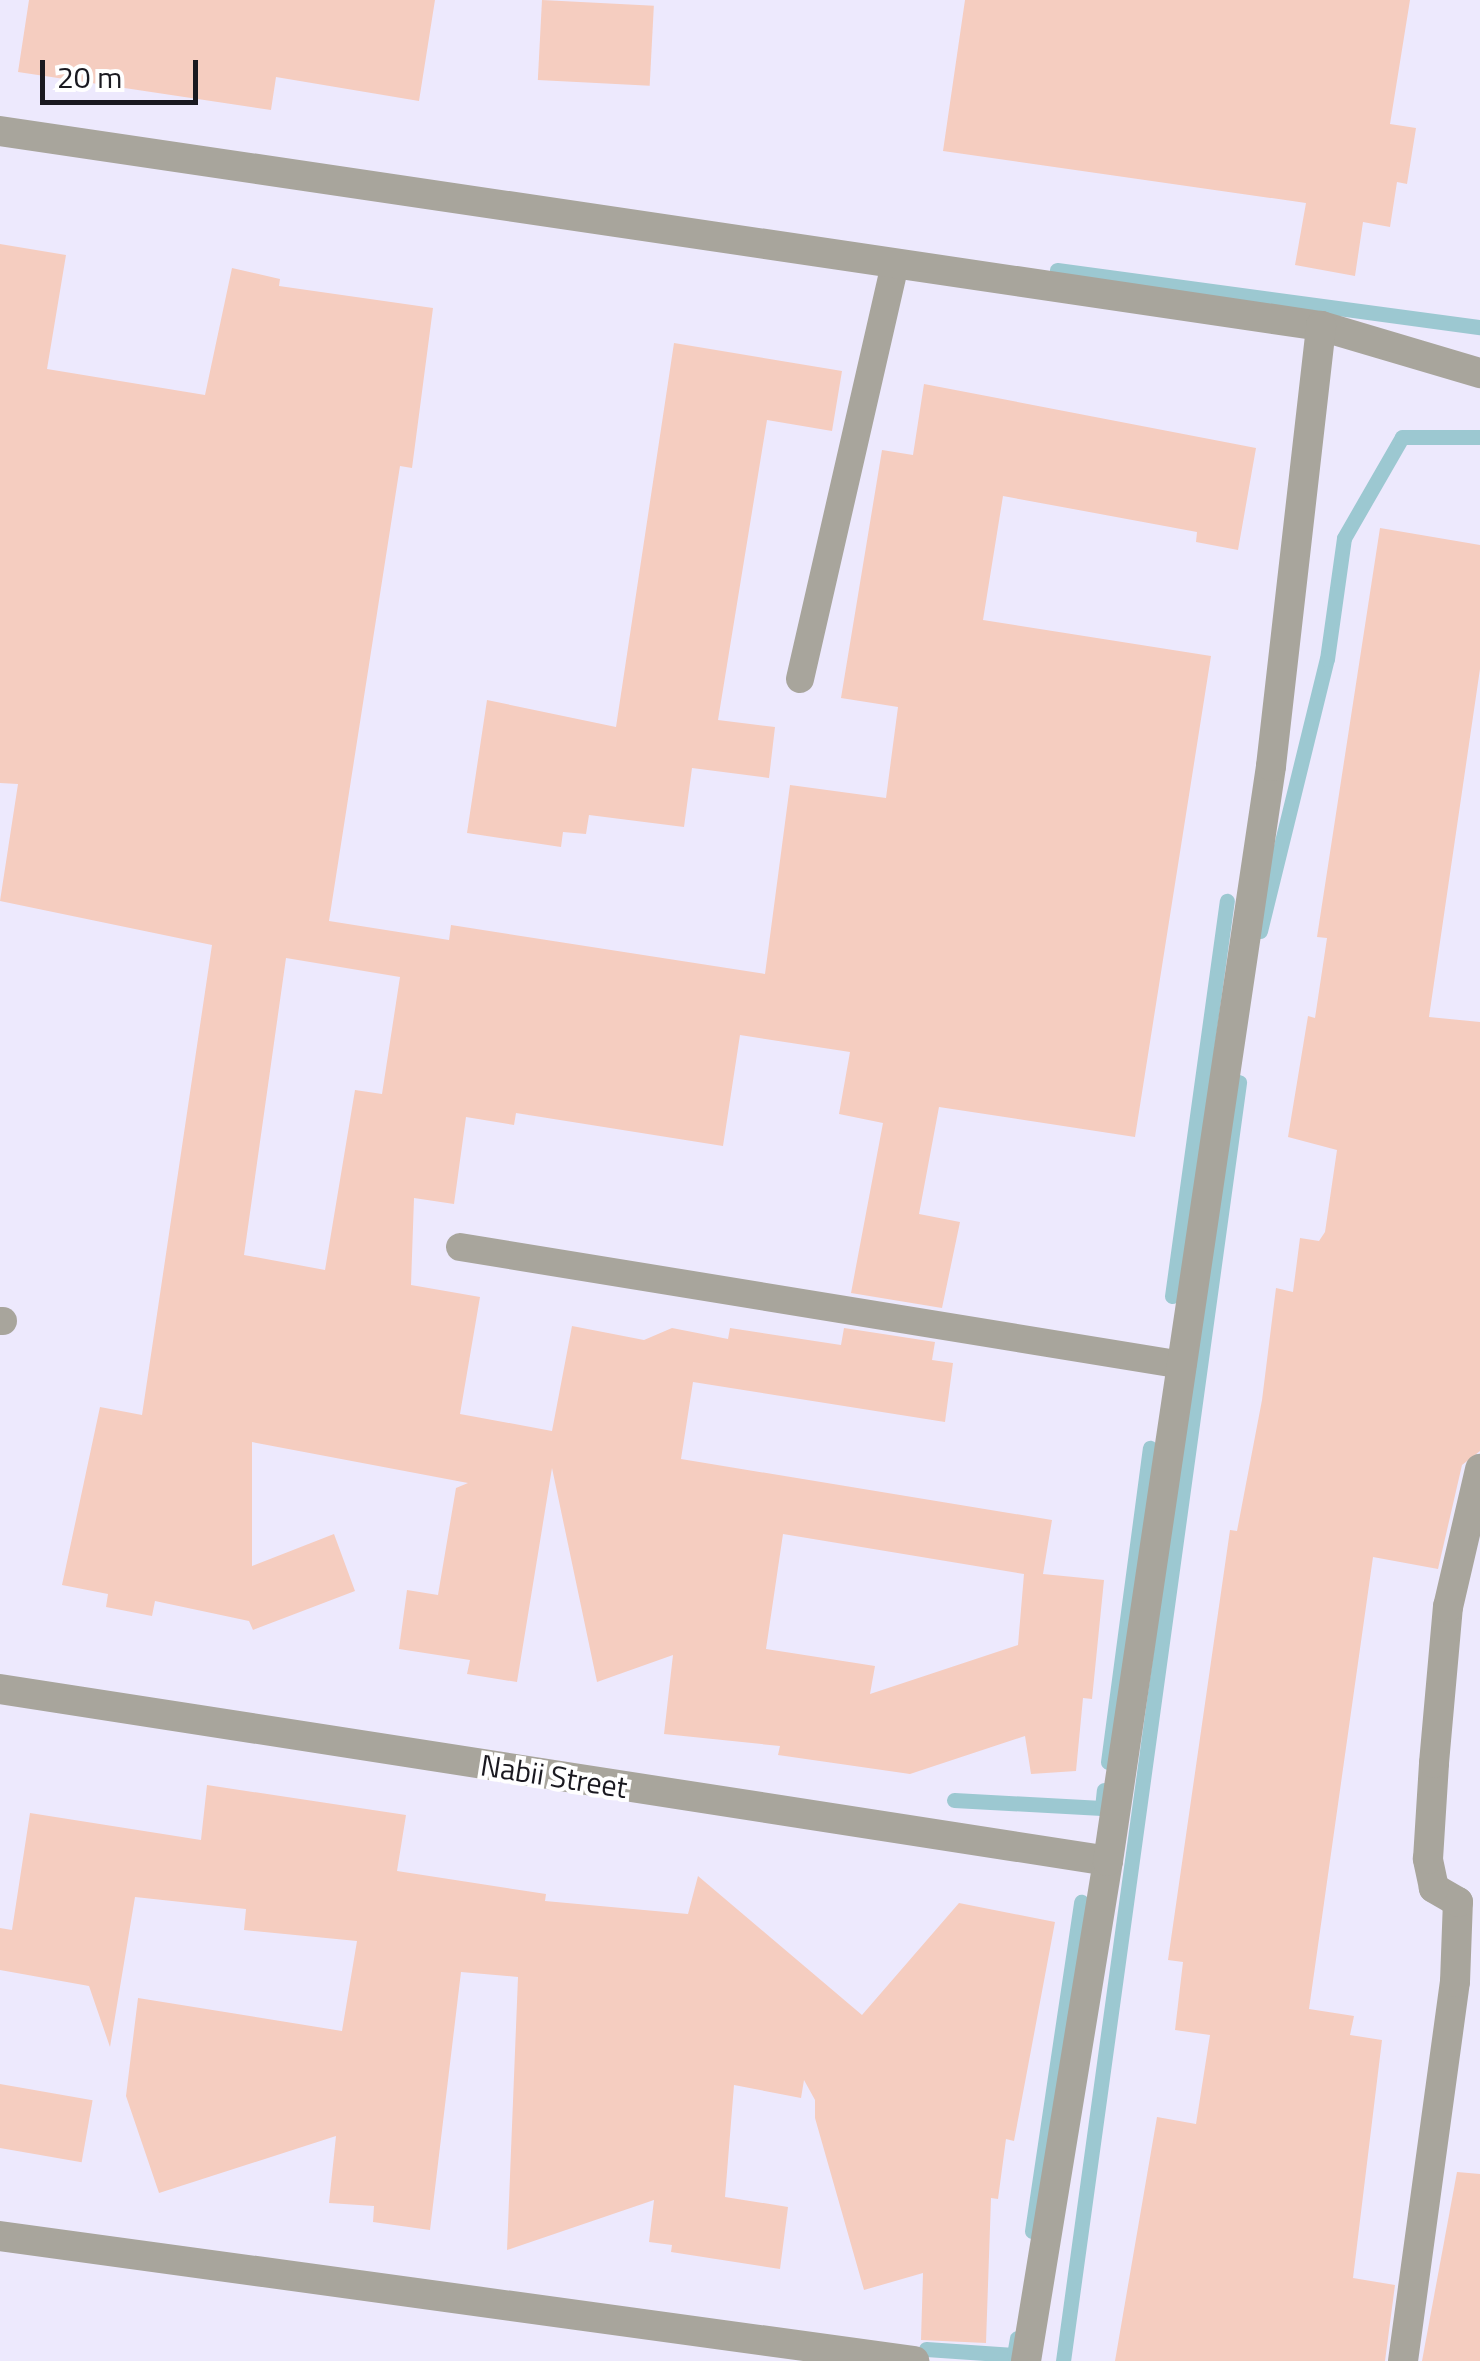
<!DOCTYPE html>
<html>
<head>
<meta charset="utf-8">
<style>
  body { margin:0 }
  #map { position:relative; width:1480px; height:2361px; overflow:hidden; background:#ede9fd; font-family:"Titillium Web",sans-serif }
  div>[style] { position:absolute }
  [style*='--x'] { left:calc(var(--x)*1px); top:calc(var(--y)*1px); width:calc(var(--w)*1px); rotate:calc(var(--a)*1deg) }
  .stream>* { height:15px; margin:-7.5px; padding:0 7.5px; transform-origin:7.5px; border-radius:7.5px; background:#9cc8d1 }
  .building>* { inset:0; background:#f5cdc0; transform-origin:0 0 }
  .lane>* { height:28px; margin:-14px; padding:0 14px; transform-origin:14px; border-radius:14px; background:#a8a59c }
  .street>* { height:30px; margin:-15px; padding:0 15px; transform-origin:15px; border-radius:15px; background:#a8a59c }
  span { translate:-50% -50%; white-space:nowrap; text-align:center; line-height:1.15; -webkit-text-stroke:8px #fff; paint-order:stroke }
  .street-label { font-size:30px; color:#1a1920 }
  .scale { position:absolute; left:40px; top:60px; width:158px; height:45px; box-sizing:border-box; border:5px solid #1a1920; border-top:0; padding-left:12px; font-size:30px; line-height:35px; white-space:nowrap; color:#1a1920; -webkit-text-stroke:8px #fff; paint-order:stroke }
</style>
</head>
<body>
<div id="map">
  <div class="stream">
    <div style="--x:1057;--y:270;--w:427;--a:7.7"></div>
    <div style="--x:1260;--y:931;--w:280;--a:-76.2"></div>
    <div style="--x:1327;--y:659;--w:122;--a:-82"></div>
    <div style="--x:1344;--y:538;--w:116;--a:-60.1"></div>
    <div style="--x:1402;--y:437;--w:78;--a:0"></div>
    <div style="--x:1172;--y:1296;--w:399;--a:-82.1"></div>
    <div style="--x:1108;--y:1762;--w:317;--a:-82.4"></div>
    <div style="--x:954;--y:1800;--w:148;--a:3.1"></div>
    <div style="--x:1102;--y:1808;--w:18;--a:-84"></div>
    <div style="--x:1032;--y:2231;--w:333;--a:-81.5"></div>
    <div style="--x:926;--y:2349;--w:88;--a:3.9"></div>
    <div style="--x:1014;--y:2355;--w:17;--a:-80"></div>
    <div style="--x:1063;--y:2361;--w:1291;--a:-82.16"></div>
  </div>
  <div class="building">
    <div style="clip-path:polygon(29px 0,435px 0,419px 101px,276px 77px,271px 110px,18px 72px)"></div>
    <div style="left:542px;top:0;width:112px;height:80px;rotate:3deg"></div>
    <div style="clip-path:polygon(965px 0,1410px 0,1390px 124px,1416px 128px,1407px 184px,1397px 182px,1390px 227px,1363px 222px,1355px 276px,1295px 265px,1306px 203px,943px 151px)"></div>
    <div style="clip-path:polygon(evenodd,0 244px,66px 255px,47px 369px,205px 395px,232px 268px,280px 279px,279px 286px,433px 308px,412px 468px,400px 466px,329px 921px,449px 940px,451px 925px,765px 974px,790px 785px,886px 798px,898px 707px,841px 698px,882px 450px,913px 455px,924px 384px,1256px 448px,1238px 550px,1196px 542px,1197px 532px,1003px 496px,983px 620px,1211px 656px,1135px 1137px,939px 1107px,919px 1214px,960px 1222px,942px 1308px,851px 1293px,883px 1123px,839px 1114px,850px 1052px,740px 1035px,723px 1146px,516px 1113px,514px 1125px,466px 1117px,454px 1204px,414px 1198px,411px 1285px,480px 1297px,460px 1414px,552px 1431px,572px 1326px,644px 1340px,672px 1328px,728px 1339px,730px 1328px,841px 1345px,844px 1328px,935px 1342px,932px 1360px,953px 1363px,945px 1422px,693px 1382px,681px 1459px,1052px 1520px,1043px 1574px,1104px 1580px,1092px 1699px,1083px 1698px,1076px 1771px,1031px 1774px,1025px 1736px,910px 1774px,778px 1755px,780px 1746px,664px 1734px,673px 1655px,597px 1682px,552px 1468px,517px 1682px,467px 1674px,470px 1660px,399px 1649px,407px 1590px,438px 1595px,456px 1488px,468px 1483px,252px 1442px,252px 1566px,334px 1534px,355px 1591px,253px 1630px,249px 1621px,155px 1601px,152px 1616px,106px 1607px,108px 1594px,62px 1585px,100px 1407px,142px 1415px,212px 945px,0 901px,18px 784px,0 783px,0 244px,286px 958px,400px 977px,382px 1094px,355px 1090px,325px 1270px,244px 1255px,286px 958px,0 244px,783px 1534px,1024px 1574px,1018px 1645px,870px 1694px,875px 1666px,766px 1649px,783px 1534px)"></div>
    <div style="clip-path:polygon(674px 343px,842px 371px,832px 431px,767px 420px,718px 720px,775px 727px,769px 778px,692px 768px,684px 827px,589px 815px,586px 834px,563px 832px,561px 847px,467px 833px,487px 700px,616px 727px)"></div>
    <div style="clip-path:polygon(1380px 528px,1480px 545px,1480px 669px,1429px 1017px,1480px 1022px,1480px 1451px,1462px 1465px,1438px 1569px,1373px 1557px,1309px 2009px,1354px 2016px,1350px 2035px,1382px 2040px,1353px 2278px,1395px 2285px,1385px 2361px,1115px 2361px,1157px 2117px,1196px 2124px,1210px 2035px,1175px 2030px,1183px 1962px,1168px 1960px,1230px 1530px,1237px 1531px,1262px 1400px,1276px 1288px,1293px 1292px,1300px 1238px,1319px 1241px,1325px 1232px,1337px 1150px,1288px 1137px,1308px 1016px,1315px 1018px,1327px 938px,1317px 937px)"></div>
    <div style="clip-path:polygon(207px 1785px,406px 1815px,397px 1871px,546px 1894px,545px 1901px,688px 1914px,698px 1876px,862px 2015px,959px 1903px,1055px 1922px,1014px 2141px,1006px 2139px,998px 2199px,991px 2198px,986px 2343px,921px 2340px,923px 2273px,864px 2290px,815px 2118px,815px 2100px,804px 2080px,801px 2098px,734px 2085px,725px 2197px,788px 2207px,780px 2269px,671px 2252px,672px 2245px,649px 2242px,654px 2200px,507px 2250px,518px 1977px,461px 1972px,430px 2230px,373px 2222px,374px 2206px,329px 2203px,336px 2136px,159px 2193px,126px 2096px,138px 1998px,342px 2031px,357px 1941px,244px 1930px,246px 1909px,135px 1897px,110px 2047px,89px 1986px,0 1970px,0 1928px,12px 1930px,30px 1813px,201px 1840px)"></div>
    <div style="left:0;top:2084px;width:94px;height:63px;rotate:10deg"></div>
    <div style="clip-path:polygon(1457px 2172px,1480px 2174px,1480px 2361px,1422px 2361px)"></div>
  </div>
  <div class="lane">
    <div style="--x:800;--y:679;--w:423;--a:-77.1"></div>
    <div style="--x:460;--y:1247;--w:732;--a:9.28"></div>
    <div style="--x:0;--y:1321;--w:3;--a:0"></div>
  </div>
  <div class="street">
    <div style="--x:0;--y:131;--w:1335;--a:8.4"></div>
    <div style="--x:1321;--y:326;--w:166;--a:16.5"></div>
    <div style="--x:0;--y:1689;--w:1121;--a:8.82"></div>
    <div style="--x:0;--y:2236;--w:923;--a:7.79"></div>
    <div style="--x:1026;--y:2361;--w:507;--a:-80.69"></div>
    <div style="--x:1108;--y:1861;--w:1107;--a:-81.53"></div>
    <div style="--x:1271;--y:766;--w:443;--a:-83.5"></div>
    <div style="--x:1403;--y:2361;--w:383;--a:-82.2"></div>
    <div style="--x:1455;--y:1982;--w:80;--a:-87.9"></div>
    <div style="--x:1458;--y:1902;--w:28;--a:-150"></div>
    <div style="--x:1434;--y:1888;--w:30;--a:-102"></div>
    <div style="--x:1428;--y:1859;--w:96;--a:-86.4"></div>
    <div style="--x:1434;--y:1763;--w:157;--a:-84.9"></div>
    <div style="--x:1448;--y:1607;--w:142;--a:-76.9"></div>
  </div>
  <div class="street-label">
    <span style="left:554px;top:1776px;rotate:9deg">Nabii Street</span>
  </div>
  <div class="scale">20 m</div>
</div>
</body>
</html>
